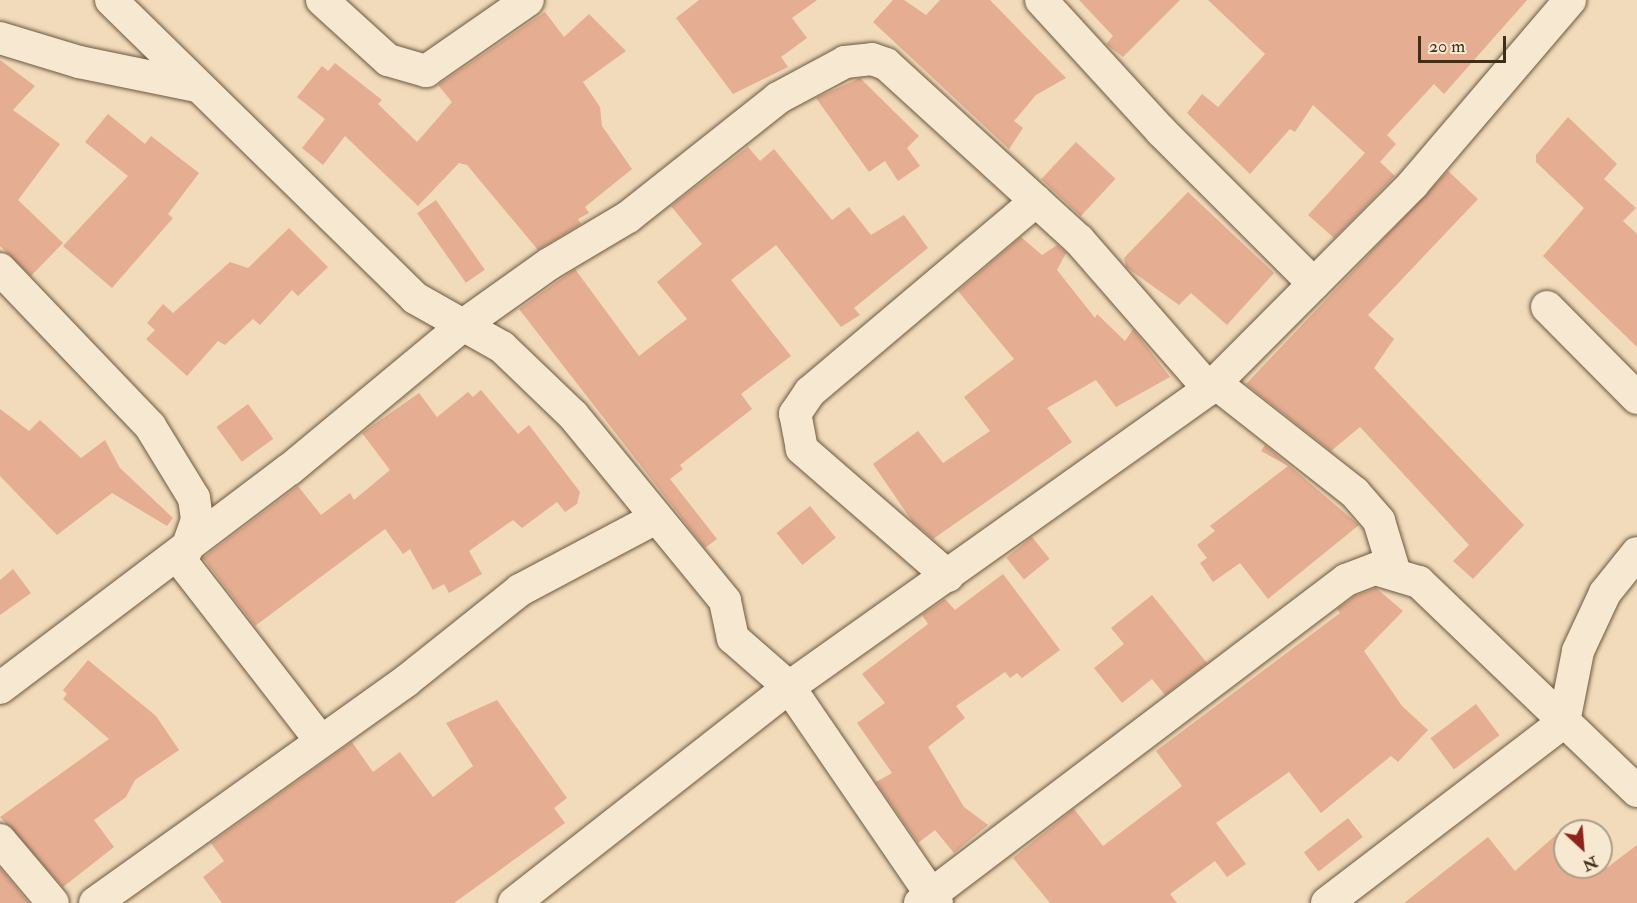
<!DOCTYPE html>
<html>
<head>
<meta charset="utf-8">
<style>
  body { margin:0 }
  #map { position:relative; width:1637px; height:903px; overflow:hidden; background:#f2dbba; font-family:"IM FELL Double Pica",serif }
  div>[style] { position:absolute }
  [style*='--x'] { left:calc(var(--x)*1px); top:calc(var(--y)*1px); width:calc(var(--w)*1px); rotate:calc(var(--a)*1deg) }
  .building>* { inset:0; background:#e5ad91; transform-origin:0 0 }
  .roads { filter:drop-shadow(0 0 2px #6c5940) drop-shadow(0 0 2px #6c5940) }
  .minor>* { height:32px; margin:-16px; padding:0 16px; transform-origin:16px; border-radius:16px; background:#f7e8d2 }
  span { translate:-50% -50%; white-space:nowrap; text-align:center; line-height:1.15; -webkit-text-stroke:6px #f7e8d2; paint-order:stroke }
  .north { position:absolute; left:1553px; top:819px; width:60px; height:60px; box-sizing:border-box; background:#f7e8d2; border:2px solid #ad9e88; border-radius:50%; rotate:154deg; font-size:16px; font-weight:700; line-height:24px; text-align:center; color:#3f2e18 }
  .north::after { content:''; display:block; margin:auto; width:21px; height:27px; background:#8f2418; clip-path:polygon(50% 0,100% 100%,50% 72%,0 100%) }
  .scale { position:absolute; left:1418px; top:36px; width:88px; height:27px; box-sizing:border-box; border:3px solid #3f2e18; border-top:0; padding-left:8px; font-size:18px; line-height:21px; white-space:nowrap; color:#3f2e18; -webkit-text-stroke:4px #f7e8d2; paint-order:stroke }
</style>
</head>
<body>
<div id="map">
  <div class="building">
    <div style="clip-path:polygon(699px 0,817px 0,792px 18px,807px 38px,781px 57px,788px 67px,733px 94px,676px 18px)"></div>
    <div style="clip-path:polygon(893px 0,904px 0,926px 15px,940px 0,990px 0,1066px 78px,1036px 95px,1014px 121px,1023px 128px,1009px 149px,873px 22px)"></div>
    <div style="clip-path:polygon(1079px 0,1180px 0,1123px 57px,1106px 44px,1113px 36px)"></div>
    <div style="clip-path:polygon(1208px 0,1527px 0,1444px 94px,1434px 84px,1387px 135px,1396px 144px,1380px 162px,1395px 176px,1334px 238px,1308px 215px,1365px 153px,1313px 105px,1295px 132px,1290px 129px,1250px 174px,1187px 113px,1202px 94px,1218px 107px,1265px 54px)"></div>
    <div style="clip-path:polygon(545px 12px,564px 37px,589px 14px,626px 51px,583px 82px,600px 107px,602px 126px,632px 169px,585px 207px,589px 213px,578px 219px,581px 224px,538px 250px,467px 165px,459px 163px,418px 206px,345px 136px,323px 165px,302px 148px,325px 119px,297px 97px,322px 66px,328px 71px,335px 63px,382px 100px,378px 104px,417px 142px,452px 102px,438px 85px)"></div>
    <div style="clip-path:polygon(0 60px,35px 86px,13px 110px,60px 144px,18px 200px,63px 243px,31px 276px,0 246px)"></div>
    <div style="clip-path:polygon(860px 78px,919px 136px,907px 148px,920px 166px,898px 181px,885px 161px,869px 172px,816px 98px)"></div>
    <div style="clip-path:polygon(108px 114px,145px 144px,151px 136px,199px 173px,168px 214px,173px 218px,112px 288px,63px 246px,128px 176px,85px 142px)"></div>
    <div style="clip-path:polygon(1568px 117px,1617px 164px,1604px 179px,1636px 208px,1623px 221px,1637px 234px,1637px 347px,1543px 256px,1584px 208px,1536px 162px,1536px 155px)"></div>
    <div style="left:1076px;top:142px;width:54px;height:51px;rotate:43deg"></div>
    <div style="clip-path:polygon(748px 147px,760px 161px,774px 149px,832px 220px,849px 207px,871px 235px,904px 215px,928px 248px,854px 308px,860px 315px,841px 327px,776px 245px,731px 280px,791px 356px,741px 394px,752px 409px,680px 465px,683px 469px,670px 479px,717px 539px,705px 548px,519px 309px,575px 269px,639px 356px,687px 319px,657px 282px,702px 244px,671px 206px)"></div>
    <div style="clip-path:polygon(1448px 171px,1478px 199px,1368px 315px,1394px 339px,1374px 368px,1524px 525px,1473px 579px,1453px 561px,1469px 545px,1360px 427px,1331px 451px,1246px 384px)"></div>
    <div style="clip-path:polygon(1188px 192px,1274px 273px,1227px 325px,1191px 293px,1179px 305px,1126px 267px,1124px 258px)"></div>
    <div style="left:436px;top:200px;width:85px;height:23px;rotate:55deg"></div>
    <div style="clip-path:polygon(289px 228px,328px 267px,298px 296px,292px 290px,260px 325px,253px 319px,225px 345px,218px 341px,187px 376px,146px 339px,155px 330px,147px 323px,163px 304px,173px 313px,230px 262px,248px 268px)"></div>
    <div style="clip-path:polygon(1021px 237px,1042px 255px,1057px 245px,1066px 253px,1057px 270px,1095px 318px,1097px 314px,1125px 341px,1133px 329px,1170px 377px,1116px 407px,1096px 380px,1047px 408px,1072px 442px,933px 539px,912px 521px,873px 464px,918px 431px,943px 463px,990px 431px,964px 397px,1014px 359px,958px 291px)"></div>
    <div style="clip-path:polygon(481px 390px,518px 434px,529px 425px,580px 492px,577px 504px,565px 512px,557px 502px,522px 528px,513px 520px,469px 551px,482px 574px,449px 593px,444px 584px,433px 590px,410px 549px,403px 554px,385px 529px,255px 626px,203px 558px,298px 486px,321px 515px,350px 493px,354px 500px,390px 470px,362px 433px,419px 393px,437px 417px,468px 392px,473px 397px)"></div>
    <div style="left:248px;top:404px;width:43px;height:39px;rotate:54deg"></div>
    <div style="clip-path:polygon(0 409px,29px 431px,40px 420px,81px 458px,105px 440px,120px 468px,173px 518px,167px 526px,112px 493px,57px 535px,0 476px)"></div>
    <div style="clip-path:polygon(1265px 445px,1359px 525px,1268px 599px,1240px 563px,1213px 582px,1200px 563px,1207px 558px,1197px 545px,1215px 531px,1210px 526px,1288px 466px,1261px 451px)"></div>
    <div style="left:810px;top:506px;width:41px;height:43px;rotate:51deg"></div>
    <div style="left:1032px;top:537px;width:28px;height:33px;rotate:51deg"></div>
    <div style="clip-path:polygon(13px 569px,31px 593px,0 615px,0 580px)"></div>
    <div style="clip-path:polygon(1003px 574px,1060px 650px,1022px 678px,1017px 673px,1010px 678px,1005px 672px,956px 706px,965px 718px,928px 747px,964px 807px,988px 825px,954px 853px,935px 830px,918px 843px,876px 782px,892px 773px,857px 723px,885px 703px,862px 674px,928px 624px,922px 615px,945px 599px,955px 610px)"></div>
    <div style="clip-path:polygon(1376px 588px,1403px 611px,1364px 651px,1402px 706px,1428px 730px,1398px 762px,1391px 756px,1321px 813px,1289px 772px,1216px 823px,1246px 864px,1227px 877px,1215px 861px,1170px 894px,1177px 903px,1050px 903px,1013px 858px,1074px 809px,1103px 846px,1182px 786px,1156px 751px,1340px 613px,1337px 609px,1355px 596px)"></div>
    <div style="clip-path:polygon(1152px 595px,1207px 663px,1165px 695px,1152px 679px,1122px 703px,1094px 668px,1124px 644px,1111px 628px)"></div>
    <div style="clip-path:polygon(88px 660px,156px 716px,179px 750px,135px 780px,126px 797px,94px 820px,114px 847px,63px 887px,0 817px,109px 739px,63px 699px,67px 694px,63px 690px)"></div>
    <div style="clip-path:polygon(497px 700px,567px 798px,554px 808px,565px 823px,454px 903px,222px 903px,203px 877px,224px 861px,211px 843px,352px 742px,373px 772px,400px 752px,433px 797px,473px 766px,446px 723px)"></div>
    <div style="left:1476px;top:704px;width:39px;height:57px;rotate:53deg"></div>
    <div style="left:1348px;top:818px;width:24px;height:56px;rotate:52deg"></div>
    <div style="clip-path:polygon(1565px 827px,1565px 867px,1608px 867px,1637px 845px,1637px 903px,1404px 903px,1488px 837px,1515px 871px)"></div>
    <div style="clip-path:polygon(0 868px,29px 903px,0 903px)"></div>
  </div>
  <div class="roads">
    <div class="minor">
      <div style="--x:111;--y:0;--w:426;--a:44.4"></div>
      <div style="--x:415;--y:298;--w:100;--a:29.4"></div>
      <div style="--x:502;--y:347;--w:98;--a:43.8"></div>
      <div style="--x:573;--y:415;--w:240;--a:50.7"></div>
      <div style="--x:725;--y:601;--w:38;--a:78"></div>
      <div style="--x:733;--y:638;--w:74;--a:41.2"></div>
      <div style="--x:789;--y:687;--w:262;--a:55.6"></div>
      <div style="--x:322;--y:0;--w:89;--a:42.3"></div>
      <div style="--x:388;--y:60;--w:40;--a:16"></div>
      <div style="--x:426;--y:71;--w:124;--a:-34.8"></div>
      <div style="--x:1041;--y:0;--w:178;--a:47.5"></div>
      <div style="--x:1161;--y:131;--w:216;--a:45"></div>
      <div style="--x:0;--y:38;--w:83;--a:16.9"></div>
      <div style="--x:79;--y:62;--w:119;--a:11.6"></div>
      <div style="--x:0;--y:269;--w:217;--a:46.3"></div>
      <div style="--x:150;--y:426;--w:84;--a:58.6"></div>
      <div style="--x:194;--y:498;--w:22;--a:82"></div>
      <div style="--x:197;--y:520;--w:45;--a:109.7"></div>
      <div style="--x:182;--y:562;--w:225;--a:52.2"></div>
      <div style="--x:1547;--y:307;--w:128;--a:45.3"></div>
      <div style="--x:1214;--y:382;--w:179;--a:38.2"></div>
      <div style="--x:1355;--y:493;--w:37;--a:49"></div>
      <div style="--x:1379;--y:521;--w:51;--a:73"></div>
      <div style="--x:948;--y:576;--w:194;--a:-139"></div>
      <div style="--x:802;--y:449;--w:36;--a:-101"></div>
      <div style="--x:795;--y:414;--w:27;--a:-56"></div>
      <div style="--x:810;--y:392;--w:296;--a:-40.2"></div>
      <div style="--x:0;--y:688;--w:363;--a:-37.1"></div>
      <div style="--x:290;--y:469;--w:229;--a:-39.7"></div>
      <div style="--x:466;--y:323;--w:102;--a:-35.4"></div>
      <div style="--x:549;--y:264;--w:92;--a:-30.7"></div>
      <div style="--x:628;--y:217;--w:191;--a:-38.4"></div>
      <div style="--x:778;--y:98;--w:76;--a:-28.2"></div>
      <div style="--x:845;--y:62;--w:27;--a:-6"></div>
      <div style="--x:872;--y:59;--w:15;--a:20"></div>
      <div style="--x:886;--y:64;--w:261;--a:42.4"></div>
      <div style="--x:1079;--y:240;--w:198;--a:48.9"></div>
      <div style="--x:0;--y:840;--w:82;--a:49.9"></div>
      <div style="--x:95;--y:903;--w:382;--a:-35.5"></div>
      <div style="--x:406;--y:681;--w:146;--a:-38.6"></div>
      <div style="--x:520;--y:590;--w:154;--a:-27.9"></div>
      <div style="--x:514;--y:903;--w:350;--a:-38.1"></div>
      <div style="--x:789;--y:687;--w:515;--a:-35.36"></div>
      <div style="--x:1209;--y:389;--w:289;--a:-45.1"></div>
      <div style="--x:1413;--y:184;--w:242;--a:-49.5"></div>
      <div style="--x:920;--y:903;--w:535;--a:-37.17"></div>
      <div style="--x:1346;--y:580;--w:31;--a:-21"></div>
      <div style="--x:1375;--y:569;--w:46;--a:16.5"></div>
      <div style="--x:1419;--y:582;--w:302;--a:43.8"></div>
      <div style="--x:1327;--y:903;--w:298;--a:-37.4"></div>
      <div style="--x:1564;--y:722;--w:72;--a:-78.8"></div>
      <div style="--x:1578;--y:651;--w:64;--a:-65"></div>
      <div style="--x:1605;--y:593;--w:51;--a:-51.3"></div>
    </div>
  </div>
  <div class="north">N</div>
  <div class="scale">20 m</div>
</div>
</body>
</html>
